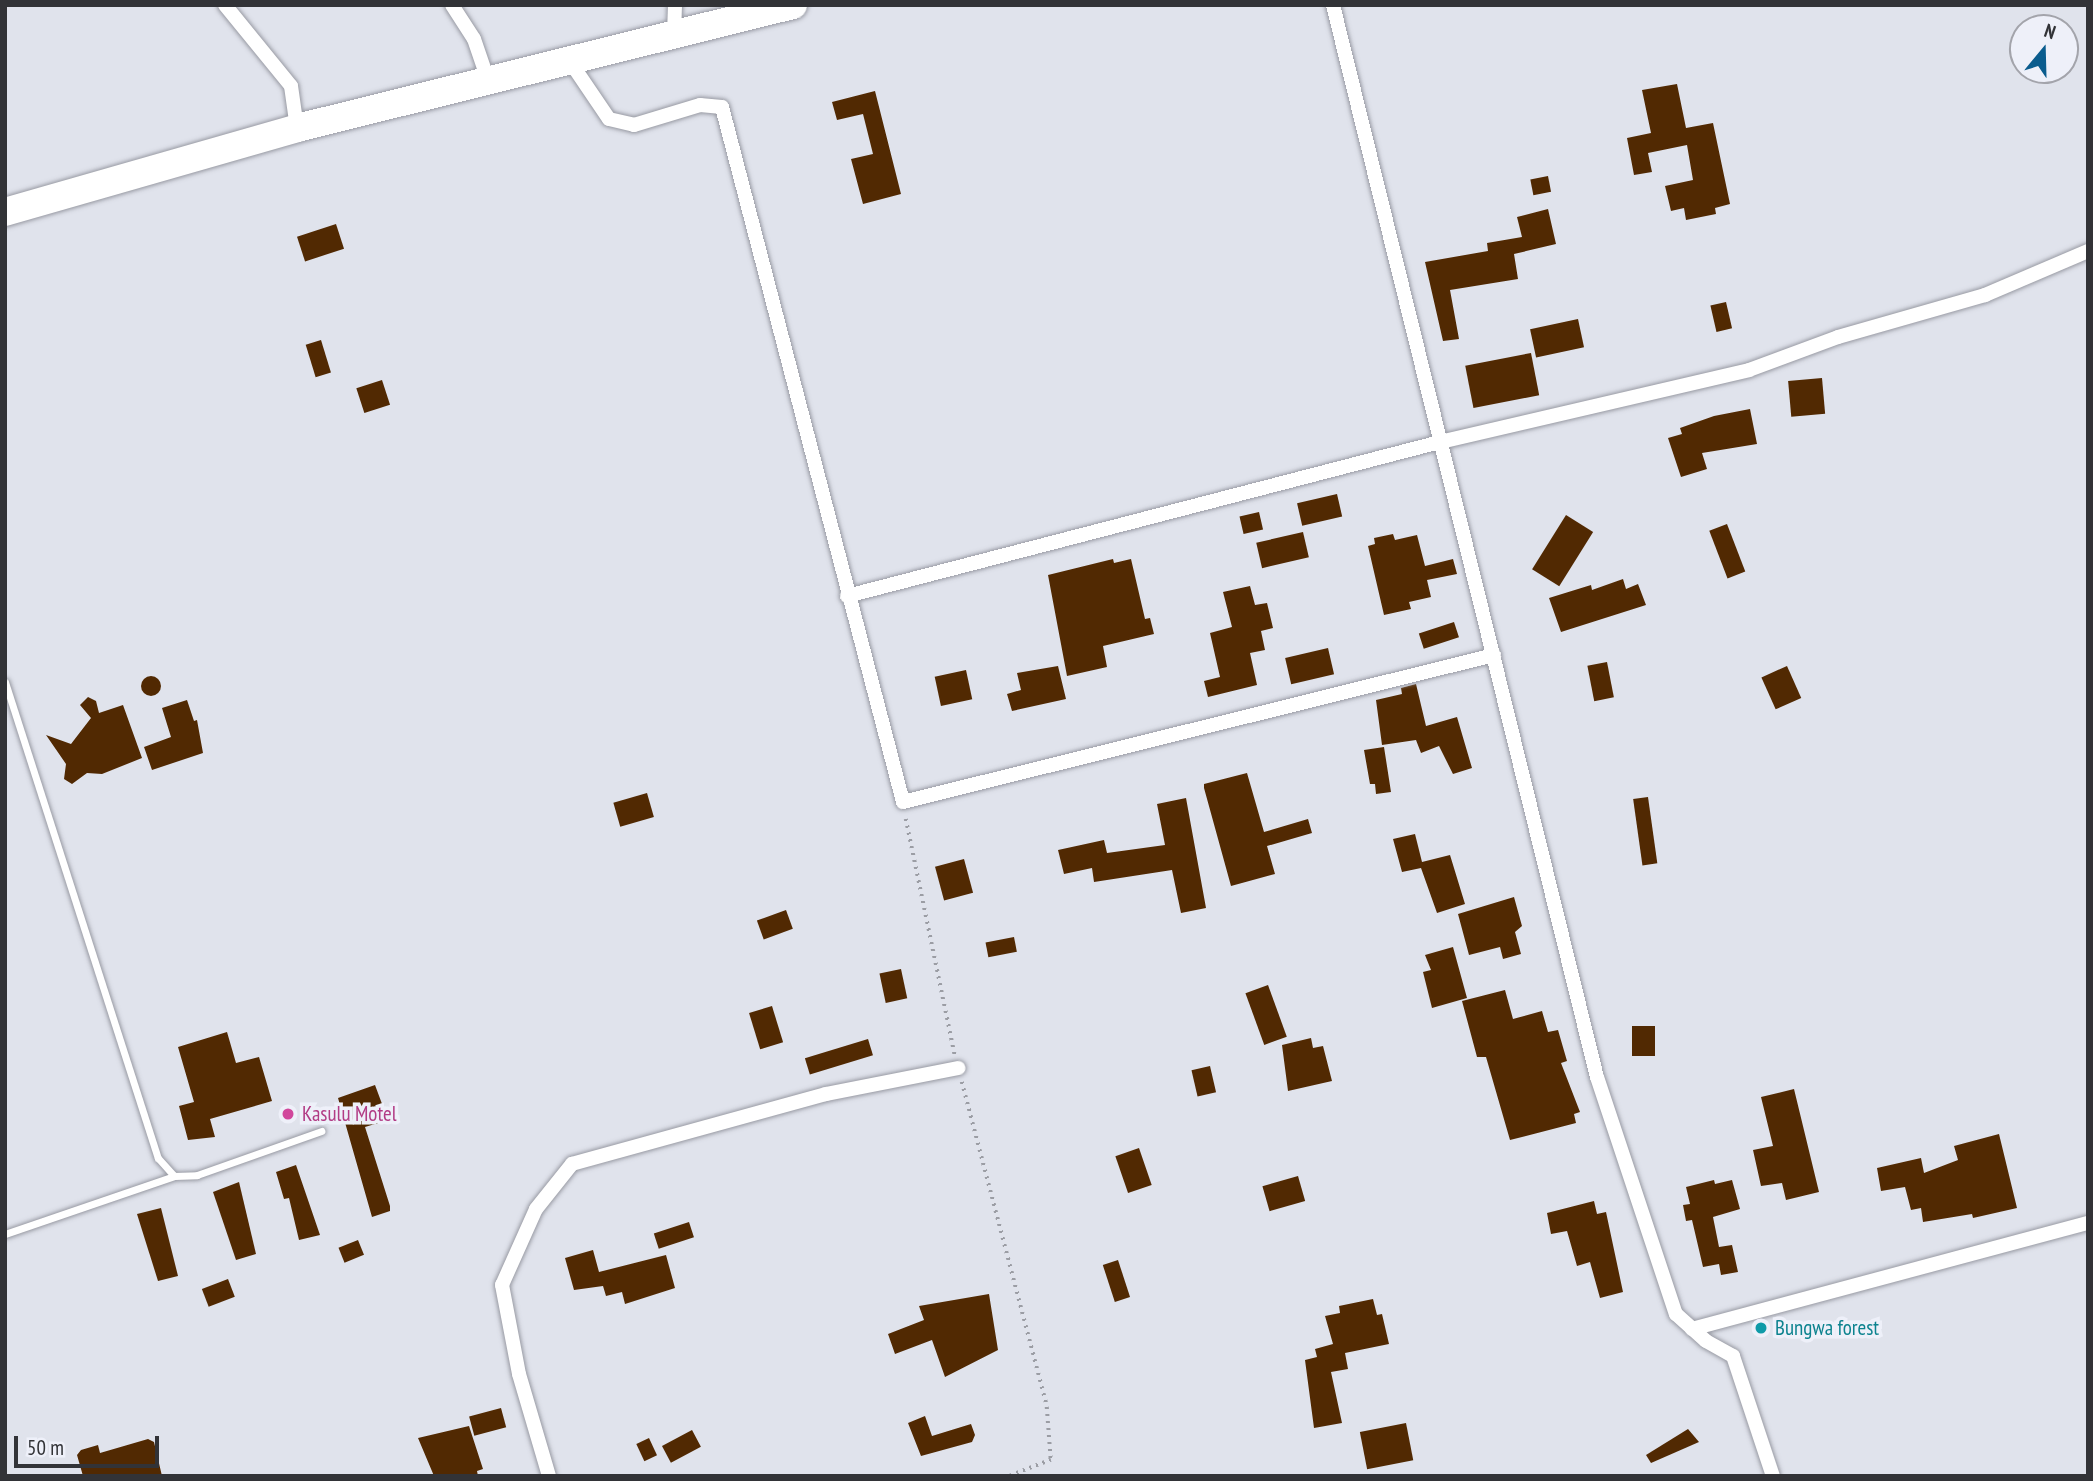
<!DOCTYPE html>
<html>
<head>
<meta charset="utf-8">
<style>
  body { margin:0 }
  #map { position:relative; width:2093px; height:1481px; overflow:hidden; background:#e0e3ec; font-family:"PT Sans Narrow",sans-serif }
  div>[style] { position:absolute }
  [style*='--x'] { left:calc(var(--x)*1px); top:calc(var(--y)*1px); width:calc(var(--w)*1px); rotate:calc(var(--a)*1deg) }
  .building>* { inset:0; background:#512902; transform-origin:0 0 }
  .round { border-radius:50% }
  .path>* { height:3.5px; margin-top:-1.75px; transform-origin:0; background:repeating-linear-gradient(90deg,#9b9da4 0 2px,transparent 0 7px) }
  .roads { filter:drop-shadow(0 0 2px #989aa3) drop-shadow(0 0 2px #989aa3) }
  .lane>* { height:7px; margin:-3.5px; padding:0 3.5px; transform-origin:3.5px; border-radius:3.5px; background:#fff }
  .street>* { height:14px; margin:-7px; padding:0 7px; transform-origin:7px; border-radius:7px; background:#fff }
  .highway>* { height:28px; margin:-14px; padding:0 14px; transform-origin:14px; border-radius:14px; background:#fff }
  .dots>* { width:19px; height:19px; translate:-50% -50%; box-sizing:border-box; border:4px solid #eef0f9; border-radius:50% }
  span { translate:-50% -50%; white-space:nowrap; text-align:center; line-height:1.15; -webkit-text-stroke:7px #eef0f9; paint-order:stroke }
  .hotel-label { font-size:21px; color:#b23c85 }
  .left { translate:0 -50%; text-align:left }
  .culture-label { font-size:21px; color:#0d838f }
  .frame { position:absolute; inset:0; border:7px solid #323337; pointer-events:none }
  .north { position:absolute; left:2009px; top:14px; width:70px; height:70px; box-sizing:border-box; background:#eef0f9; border:2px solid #a3a4ab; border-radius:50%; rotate:19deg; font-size:19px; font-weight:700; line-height:28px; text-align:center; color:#323337 }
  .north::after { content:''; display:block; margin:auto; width:24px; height:32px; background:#0a5c8e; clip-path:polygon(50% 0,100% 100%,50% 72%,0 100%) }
  .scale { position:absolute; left:14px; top:1436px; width:145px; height:32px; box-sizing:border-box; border:4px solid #323337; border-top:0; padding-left:9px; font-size:21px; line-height:24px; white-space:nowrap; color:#323337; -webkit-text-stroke:5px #eef0f9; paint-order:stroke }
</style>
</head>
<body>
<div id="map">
  <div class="building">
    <div style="clip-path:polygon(1677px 84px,1686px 128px,1713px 123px,1730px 204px,1715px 208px,1716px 214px,1686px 220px,1684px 208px,1671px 211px,1665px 186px,1693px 180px,1687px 145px,1648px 153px,1652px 172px,1634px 175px,1627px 138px,1651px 133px,1642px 90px)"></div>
    <div style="clip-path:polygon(875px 91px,901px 194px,863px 204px,851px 159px,873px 154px,863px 114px,837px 120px,832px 102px)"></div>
    <div style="left:1548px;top:176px;width:16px;height:18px;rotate:79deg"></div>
    <div style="clip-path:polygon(1548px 209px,1556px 244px,1514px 254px,1518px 279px,1450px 290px,1459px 339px,1443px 341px,1425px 262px,1488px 251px,1487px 243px,1522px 237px,1517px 217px)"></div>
    <div style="left:336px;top:224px;width:26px;height:41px;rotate:72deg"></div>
    <div style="left:1726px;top:302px;width:27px;height:16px;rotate:77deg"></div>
    <div style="left:1578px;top:319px;width:29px;height:49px;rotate:78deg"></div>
    <div style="left:321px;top:340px;width:34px;height:16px;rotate:73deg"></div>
    <div style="left:1531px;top:353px;width:43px;height:67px;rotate:79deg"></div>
    <div style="left:1822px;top:378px;width:36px;height:34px;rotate:85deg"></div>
    <div style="left:382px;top:380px;width:26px;height:27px;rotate:72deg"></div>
    <div style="clip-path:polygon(1750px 409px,1757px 444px,1702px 453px,1707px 469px,1681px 477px,1668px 438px,1682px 434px,1680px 428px,1714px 416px)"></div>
    <div style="left:1337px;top:494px;width:23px;height:41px;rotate:77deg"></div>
    <div style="left:1259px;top:512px;width:18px;height:20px;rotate:77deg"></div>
    <div style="left:1566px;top:515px;width:32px;height:64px;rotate:32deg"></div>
    <div style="left:1727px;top:524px;width:51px;height:19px;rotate:69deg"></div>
    <div style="left:1303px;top:532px;width:26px;height:48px;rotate:77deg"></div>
    <div style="clip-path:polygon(1393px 534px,1395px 540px,1417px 535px,1425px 566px,1453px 559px,1457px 574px,1427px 580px,1431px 597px,1409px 602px,1411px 609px,1384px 615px,1368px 546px,1375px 544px,1374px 538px)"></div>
    <div style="clip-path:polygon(1113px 559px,1114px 563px,1131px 559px,1145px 619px,1150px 618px,1154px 634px,1103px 646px,1107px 667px,1067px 676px,1048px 575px)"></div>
    <div style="clip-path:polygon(1623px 579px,1626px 589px,1638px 584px,1646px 605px,1561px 632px,1549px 598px,1591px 585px,1592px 590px)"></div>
    <div style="clip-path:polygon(1250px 586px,1255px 605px,1267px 603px,1273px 628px,1261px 631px,1265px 650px,1250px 653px,1257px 685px,1208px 697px,1204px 681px,1220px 677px,1210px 633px,1232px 627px,1223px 592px)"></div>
    <div style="left:1454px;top:622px;width:16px;height:37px;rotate:72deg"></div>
    <div style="left:1328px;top:648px;width:27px;height:44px;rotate:77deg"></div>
    <div style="left:1607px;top:662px;width:36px;height:20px;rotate:79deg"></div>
    <div style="clip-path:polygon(1058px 666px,1066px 699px,1012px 711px,1007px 694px,1021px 690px,1017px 673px)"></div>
    <div style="left:1787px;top:666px;width:35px;height:28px;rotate:66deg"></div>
    <div style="left:966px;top:670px;width:30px;height:32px;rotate:78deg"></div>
    <div class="round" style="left:141px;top:676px;width:20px;height:20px"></div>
    <div style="clip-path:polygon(1416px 684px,1426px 726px,1457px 717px,1472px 768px,1453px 774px,1439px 746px,1421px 753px,1416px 740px,1382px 745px,1376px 700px,1402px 694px,1401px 688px)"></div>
    <div style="clip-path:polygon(88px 697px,96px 701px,99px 713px,123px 705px,142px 758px,102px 774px,87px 773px,72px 784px,64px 779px,66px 764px,46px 735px,71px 744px,91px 718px,80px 705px)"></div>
    <div style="clip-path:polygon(187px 700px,194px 721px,197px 720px,203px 753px,152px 770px,144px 747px,171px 737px,162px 708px)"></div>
    <div style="clip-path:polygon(1384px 747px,1391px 792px,1376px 794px,1375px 784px,1370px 784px,1364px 750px)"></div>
    <div style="clip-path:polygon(1247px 773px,1264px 832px,1308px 819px,1312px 833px,1267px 846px,1275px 874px,1231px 886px,1204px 788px,1204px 784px)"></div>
    <div style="left:647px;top:793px;width:25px;height:35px;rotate:74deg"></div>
    <div style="left:1648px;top:797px;width:67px;height:15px;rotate:82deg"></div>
    <div style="clip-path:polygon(1186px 798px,1206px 908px,1181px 913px,1172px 870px,1094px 882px,1092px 868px,1064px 874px,1058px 850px,1104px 840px,1107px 853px,1165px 845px,1157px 804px)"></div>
    <div style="clip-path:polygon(1415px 834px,1422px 862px,1450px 855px,1465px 904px,1437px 913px,1421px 868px,1402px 872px,1393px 839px)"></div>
    <div style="left:964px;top:859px;width:35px;height:30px;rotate:75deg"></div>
    <div style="clip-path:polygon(1514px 897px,1522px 926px,1515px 932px,1521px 954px,1503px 959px,1500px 947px,1469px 955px,1458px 914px)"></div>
    <div style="left:786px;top:910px;width:20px;height:31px;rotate:70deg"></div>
    <div style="left:1014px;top:937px;width:15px;height:29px;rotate:79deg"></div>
    <div style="clip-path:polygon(1453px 947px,1467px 998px,1432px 1008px,1423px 972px,1431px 970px,1425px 955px)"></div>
    <div style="left:901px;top:969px;width:30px;height:22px;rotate:78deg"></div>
    <div style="left:1268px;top:985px;width:55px;height:24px;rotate:70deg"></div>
    <div style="clip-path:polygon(1505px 990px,1513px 1019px,1542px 1011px,1548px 1032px,1558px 1030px,1567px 1061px,1561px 1063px,1580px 1112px,1574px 1114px,1576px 1123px,1510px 1140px,1486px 1057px,1477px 1057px,1462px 1001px)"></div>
    <div style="left:772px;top:1006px;width:38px;height:24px;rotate:73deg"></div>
    <div style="left:1632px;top:1026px;width:23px;height:30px"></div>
    <div style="clip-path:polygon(227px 1032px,236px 1063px,259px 1057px,272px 1101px,210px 1119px,215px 1137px,188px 1140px,179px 1106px,194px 1102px,178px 1047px)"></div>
    <div style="clip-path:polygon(1311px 1038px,1313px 1048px,1323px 1046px,1332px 1081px,1288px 1091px,1282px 1045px)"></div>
    <div style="left:868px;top:1039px;width:17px;height:66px;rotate:73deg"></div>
    <div style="left:1210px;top:1066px;width:27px;height:19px;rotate:77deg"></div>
    <div style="clip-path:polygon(375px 1085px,388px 1120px,365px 1127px,390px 1206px,390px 1211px,372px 1217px,338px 1098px)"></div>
    <div style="clip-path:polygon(1794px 1089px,1819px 1192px,1786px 1200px,1782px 1183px,1761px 1186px,1753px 1150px,1773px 1146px,1761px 1097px)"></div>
    <div style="clip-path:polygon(1999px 1134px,2017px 1208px,1973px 1218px,1972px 1214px,1923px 1222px,1921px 1208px,1911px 1210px,1905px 1187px,1881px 1191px,1877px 1168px,1921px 1158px,1924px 1173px,1958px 1160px,1954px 1146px)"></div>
    <div style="left:1139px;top:1148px;width:39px;height:25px;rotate:71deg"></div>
    <div style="clip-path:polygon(296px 1165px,320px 1235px,299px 1240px,289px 1198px,284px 1199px,276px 1172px)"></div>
    <div style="left:1298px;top:1176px;width:26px;height:37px;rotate:74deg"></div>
    <div style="clip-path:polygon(1714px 1180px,1715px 1184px,1732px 1180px,1740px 1209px,1713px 1217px,1719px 1247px,1732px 1245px,1738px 1272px,1721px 1275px,1719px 1264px,1703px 1267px,1692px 1220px,1686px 1221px,1683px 1205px,1690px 1204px,1686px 1187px)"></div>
    <div style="clip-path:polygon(239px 1182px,256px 1254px,236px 1260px,213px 1192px)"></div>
    <div style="clip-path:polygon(1594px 1201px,1597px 1214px,1606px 1212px,1623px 1292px,1600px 1298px,1590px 1262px,1577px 1266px,1567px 1231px,1551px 1234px,1547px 1213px)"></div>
    <div style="clip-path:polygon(161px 1208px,178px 1276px,158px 1281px,137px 1214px)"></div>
    <div style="left:689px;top:1222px;width:16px;height:37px;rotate:72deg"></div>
    <div style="left:358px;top:1240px;width:16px;height:21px;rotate:68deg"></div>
    <div style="clip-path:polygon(593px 1250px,599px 1272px,666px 1255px,675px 1288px,625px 1304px,622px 1292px,606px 1296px,603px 1286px,574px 1290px,565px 1258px)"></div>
    <div style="left:1118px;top:1260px;width:39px;height:16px;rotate:72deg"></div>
    <div style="left:228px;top:1279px;width:19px;height:28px;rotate:69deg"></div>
    <div style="clip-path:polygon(989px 1294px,998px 1350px,945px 1377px,932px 1340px,895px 1354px,888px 1334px,924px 1320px,919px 1306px)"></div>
    <div style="clip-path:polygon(1373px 1299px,1377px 1315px,1382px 1314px,1389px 1344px,1345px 1353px,1348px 1369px,1331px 1372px,1342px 1423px,1314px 1428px,1305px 1360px,1317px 1357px,1315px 1349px,1333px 1344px,1325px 1316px,1340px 1313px,1339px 1306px)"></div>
    <div style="left:501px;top:1408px;width:20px;height:33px;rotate:75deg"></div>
    <div style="clip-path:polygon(925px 1416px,932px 1436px,971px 1424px,975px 1435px,972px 1442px,921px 1456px,908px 1423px)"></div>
    <div style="left:1406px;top:1423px;width:38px;height:47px;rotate:79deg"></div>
    <div style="clip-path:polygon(469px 1426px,483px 1469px,477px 1471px,478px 1476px,434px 1476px,418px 1438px)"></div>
    <div style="clip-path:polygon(1688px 1429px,1699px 1442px,1651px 1463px,1646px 1455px)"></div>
    <div style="left:692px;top:1430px;width:19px;height:34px;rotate:62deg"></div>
    <div style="left:649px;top:1438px;width:19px;height:14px;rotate:65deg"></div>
    <div style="clip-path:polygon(148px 1439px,154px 1442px,162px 1476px,83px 1476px,77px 1455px,81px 1450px,98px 1445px,100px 1453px)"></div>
  </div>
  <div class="path">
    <div style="--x:906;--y:819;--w:241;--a:78.3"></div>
    <div style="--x:962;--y:1082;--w:336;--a:75.3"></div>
    <div style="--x:1047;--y:1407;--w:53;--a:85.7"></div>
    <div style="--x:1051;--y:1460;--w:44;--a:158.7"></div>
  </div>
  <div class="roads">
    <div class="lane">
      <div style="--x:5;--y:682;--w:500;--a:72.2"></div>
      <div style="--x:158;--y:1158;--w:24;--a:48"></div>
      <div style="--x:174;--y:1176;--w:23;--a:-2"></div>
      <div style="--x:197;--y:1175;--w:132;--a:-19.5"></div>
      <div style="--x:5;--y:1234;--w:179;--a:-18.9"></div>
    </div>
    <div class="street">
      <div style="--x:225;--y:5;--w:104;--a:50.8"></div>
      <div style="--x:291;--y:86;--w:42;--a:81.9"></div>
      <div style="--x:452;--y:5;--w:40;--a:57.1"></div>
      <div style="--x:474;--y:39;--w:43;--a:71.1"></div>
      <div style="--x:1333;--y:5;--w:1104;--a:76.17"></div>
      <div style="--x:1597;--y:1077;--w:250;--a:71.6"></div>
      <div style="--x:1676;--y:1314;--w:40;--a:42"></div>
      <div style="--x:1706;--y:1341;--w:31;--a:29"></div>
      <div style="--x:1733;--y:1356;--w:126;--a:71.6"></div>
      <div style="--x:674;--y:34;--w:29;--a:-88"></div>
      <div style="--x:569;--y:60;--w:71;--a:55.9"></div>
      <div style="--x:609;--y:119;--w:26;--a:13"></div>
      <div style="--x:634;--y:125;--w:69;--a:-16.9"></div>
      <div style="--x:700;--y:105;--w:22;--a:5"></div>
      <div style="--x:722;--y:107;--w:718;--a:75.4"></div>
      <div style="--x:903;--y:802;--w:609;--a:-13.97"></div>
      <div style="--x:847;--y:596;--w:613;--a:-14.56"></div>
      <div style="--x:1440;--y:442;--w:317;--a:-13.1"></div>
      <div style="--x:1749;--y:370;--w:95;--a:-20.3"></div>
      <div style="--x:1838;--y:337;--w:153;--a:-15.9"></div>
      <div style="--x:1985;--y:295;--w:112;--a:-23.1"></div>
      <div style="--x:1692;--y:1329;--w:410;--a:-15"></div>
      <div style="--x:549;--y:1476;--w:106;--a:-106.4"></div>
      <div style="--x:519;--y:1374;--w:91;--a:-100.8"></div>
      <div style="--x:502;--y:1285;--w:83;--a:-65.9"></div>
      <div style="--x:536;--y:1209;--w:58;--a:-51.3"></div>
      <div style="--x:572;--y:1164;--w:263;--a:-15.4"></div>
      <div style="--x:826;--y:1094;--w:135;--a:-11.1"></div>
    </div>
    <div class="highway">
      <div style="--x:5;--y:212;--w:304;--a:-16"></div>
      <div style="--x:297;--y:128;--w:511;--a:-13.93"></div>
    </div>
  </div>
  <div class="dots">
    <div style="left:288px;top:1114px;background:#d1479c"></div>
    <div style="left:1761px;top:1328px;background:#0f9aa8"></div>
  </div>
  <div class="hotel-label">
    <span class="left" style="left:302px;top:1114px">Kasulu Motel</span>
  </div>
  <div class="culture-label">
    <span class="left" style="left:1775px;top:1328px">Bungwa forest</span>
  </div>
  <div class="frame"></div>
  <div class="north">N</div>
  <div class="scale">50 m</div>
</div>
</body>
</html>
